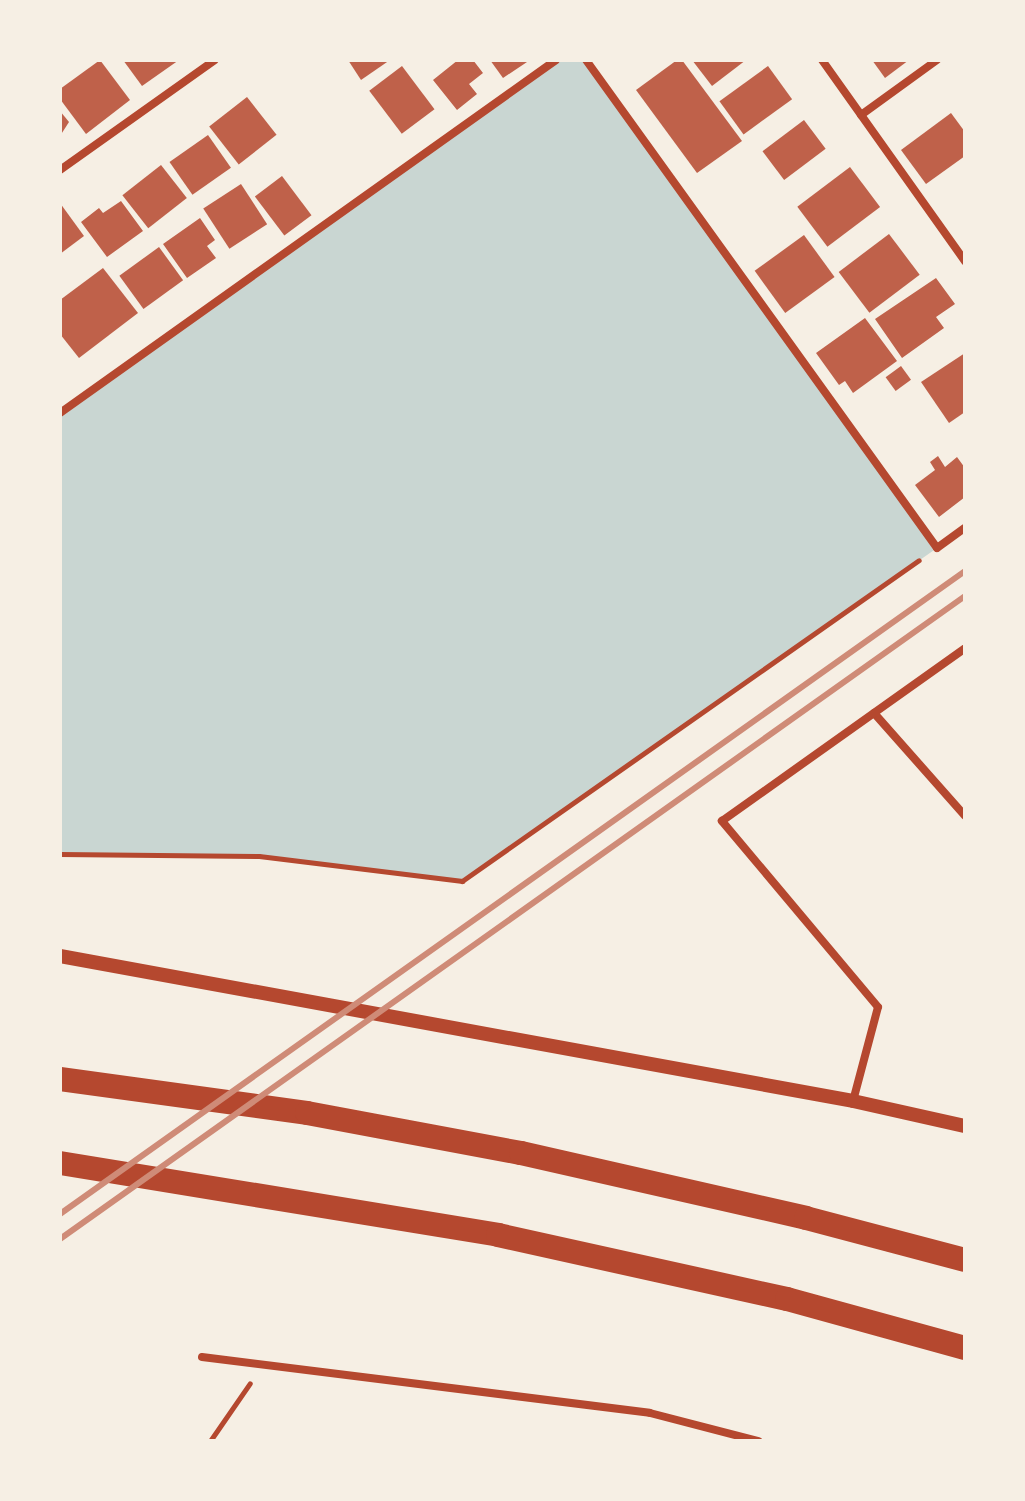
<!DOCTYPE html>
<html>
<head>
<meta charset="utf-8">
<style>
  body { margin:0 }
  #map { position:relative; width:1025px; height:1501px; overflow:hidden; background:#f6efe4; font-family:Helvetica,sans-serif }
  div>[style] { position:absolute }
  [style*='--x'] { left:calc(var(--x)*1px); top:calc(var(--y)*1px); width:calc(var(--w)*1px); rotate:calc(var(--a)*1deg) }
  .water>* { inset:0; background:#c9d6d2 }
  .building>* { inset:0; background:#bf614a; transform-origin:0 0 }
  .path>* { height:5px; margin:-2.5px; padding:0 2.5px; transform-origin:2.5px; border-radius:2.5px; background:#b5482f }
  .minor>* { height:8px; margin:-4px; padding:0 4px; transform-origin:4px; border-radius:4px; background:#b5482f }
  .tertiary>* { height:14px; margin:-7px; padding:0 7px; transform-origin:7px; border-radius:7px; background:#b5482f }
  .motorway>* { height:24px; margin:-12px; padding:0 12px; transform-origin:12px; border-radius:12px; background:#b5482f }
  .rail>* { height:6px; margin:-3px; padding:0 3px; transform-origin:3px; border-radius:3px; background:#cf8b77 }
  span { translate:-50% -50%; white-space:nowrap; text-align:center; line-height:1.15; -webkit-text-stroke:8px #f6efe4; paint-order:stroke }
  .frame { position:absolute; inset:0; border:62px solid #f6efe4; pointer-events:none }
</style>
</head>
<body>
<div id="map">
  <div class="water">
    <div style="clip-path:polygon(556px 60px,586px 60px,937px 548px,462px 881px,259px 856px,60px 854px,60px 413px)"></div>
  </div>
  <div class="building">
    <div style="clip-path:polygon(100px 60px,130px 100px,86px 134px,60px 99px,60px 89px)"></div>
    <div style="clip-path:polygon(123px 60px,179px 60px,142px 86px)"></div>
    <div style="clip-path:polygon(348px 60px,390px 60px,361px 80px)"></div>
    <div style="clip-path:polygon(458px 60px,473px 60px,483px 73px,469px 84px,477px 94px,457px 110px,433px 80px)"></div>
    <div style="clip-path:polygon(490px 60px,530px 60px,503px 78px)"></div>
    <div style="clip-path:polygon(677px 60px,682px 60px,742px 141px,697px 173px,636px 90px)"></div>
    <div style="clip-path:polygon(692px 60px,746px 60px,712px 86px)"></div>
    <div style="clip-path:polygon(872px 60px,909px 60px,885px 78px)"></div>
    <div style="left:402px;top:66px;width:54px;height:41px;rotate:53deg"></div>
    <div style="left:768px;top:66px;width:41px;height:60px;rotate:54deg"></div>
    <div style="left:247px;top:97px;width:48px;height:48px;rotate:52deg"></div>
    <div style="clip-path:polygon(60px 111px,69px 122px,60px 136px)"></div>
    <div style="clip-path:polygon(951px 113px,965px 132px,965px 156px,926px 184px,901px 150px)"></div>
    <div style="left:804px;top:120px;width:36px;height:52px;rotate:53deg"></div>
    <div style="left:208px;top:135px;width:40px;height:47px;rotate:55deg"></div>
    <div style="left:161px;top:165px;width:42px;height:49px;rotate:52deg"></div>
    <div style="left:850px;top:167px;width:50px;height:66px;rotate:53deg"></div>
    <div style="left:282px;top:176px;width:49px;height:34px;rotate:53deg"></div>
    <div style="left:241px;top:184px;width:48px;height:45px;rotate:57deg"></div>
    <div style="clip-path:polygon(121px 201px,143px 231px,107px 257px,81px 222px,99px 208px,103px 213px)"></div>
    <div style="clip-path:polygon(60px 203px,84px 236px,60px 254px)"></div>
    <div style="clip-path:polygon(200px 218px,215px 240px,207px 246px,216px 258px,187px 278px,163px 244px)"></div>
    <div style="left:889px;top:234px;width:51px;height:63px;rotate:53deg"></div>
    <div style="left:804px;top:235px;width:52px;height:61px;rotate:54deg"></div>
    <div style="left:159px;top:247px;width:41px;height:49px;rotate:54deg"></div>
    <div style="clip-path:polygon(103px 268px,138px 313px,79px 358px,60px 334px,60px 300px)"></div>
    <div style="clip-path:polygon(936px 278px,955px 304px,936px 317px,944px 328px,902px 358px,875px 319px)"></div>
    <div style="clip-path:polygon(865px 318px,897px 361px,853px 393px,845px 381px,839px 385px,816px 353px)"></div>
    <div style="clip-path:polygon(965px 353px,965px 412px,949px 423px,921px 382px)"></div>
    <div style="left:901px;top:366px;width:17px;height:19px;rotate:54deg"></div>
    <div style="clip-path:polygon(938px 456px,945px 467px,957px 457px,965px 468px,965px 497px,939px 517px,915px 485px,935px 470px,930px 462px)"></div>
  </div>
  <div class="path">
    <div style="--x:60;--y:854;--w:199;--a:0.6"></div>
    <div style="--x:259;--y:856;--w:205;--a:7"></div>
    <div style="--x:462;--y:881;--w:558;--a:-35.08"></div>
    <div style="--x:210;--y:1441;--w:70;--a:-55.4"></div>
  </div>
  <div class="minor">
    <div style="--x:586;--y:60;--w:601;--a:54.27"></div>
    <div style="--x:937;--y:548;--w:34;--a:-36"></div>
    <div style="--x:822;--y:60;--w:247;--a:54.6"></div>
    <div style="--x:861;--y:115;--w:94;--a:-35.9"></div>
    <div style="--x:60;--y:170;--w:190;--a:-35.4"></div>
    <div style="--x:60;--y:413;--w:609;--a:-35.44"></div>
    <div style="--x:874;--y:713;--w:137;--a:48.5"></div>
    <div style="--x:853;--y:1101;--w:97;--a:-75.1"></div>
    <div style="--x:878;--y:1007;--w:243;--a:-130"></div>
    <div style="--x:722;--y:821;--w:298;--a:-35.4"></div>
    <div style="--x:202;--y:1357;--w:451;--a:7.1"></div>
    <div style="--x:650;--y:1413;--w:112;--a:14.5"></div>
  </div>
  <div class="tertiary">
    <div style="--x:60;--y:956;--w:806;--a:10.36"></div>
    <div style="--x:853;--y:1101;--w:115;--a:12.6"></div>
  </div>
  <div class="motorway">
    <div style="--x:60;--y:1079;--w:249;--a:7.8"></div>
    <div style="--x:307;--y:1113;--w:218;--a:10.6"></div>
    <div style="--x:521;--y:1153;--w:292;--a:12.8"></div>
    <div style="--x:806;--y:1218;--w:164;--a:14.8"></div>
    <div style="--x:60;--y:1163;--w:444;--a:9.3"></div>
    <div style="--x:498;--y:1235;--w:296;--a:12.5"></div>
    <div style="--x:787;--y:1299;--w:185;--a:15.4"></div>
  </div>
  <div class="rail">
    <div style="--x:60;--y:1214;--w:1110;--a:-35.39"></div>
    <div style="--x:60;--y:1239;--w:1110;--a:-35.39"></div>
  </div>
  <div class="frame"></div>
</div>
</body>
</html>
